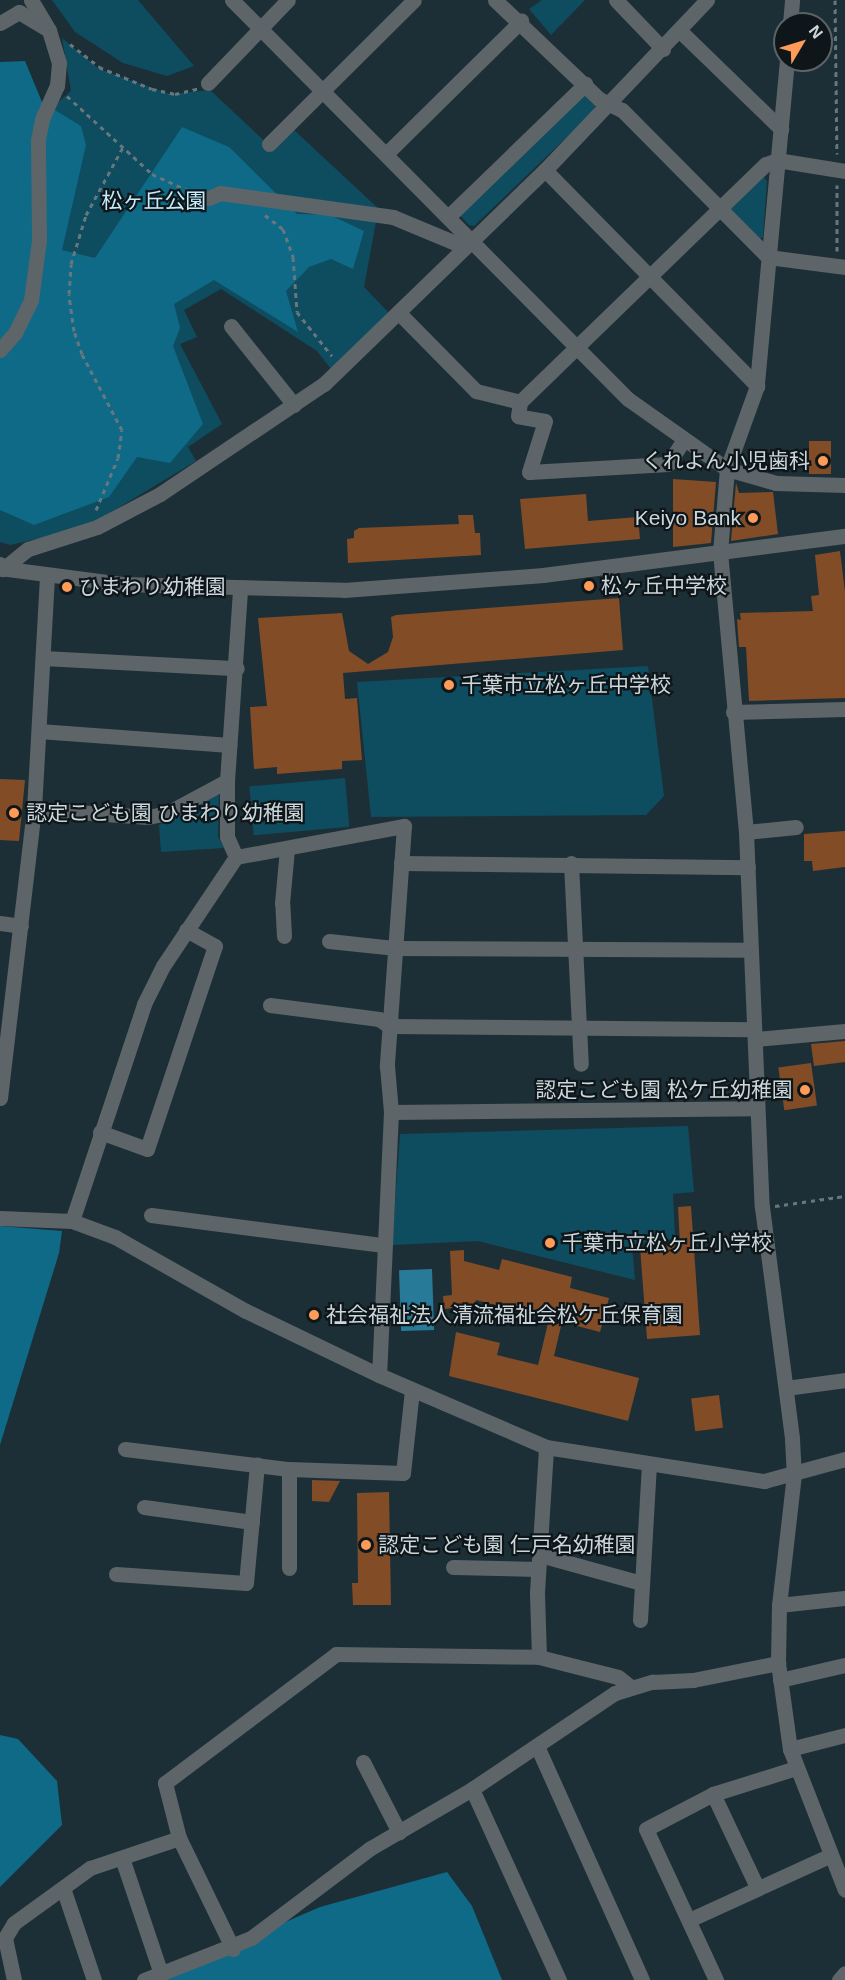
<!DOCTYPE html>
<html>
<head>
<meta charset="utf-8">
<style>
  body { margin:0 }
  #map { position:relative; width:845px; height:1980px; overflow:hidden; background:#1d2f36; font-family:Helvetica,"Noto Sans JP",sans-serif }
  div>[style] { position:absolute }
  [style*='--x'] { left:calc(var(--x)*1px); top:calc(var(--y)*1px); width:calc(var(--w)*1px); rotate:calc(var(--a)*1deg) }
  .green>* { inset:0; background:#0e4c60; transform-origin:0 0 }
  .forest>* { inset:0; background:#0e6a87 }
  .water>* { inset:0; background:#277b98; transform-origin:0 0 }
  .building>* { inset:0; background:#824c27; transform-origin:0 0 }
  .path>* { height:3px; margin-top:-1.5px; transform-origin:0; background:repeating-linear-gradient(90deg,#68777d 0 4.5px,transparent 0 9px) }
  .minor>* { height:15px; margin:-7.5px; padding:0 7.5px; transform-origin:7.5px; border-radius:7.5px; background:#5d6569 }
  .dots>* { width:16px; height:16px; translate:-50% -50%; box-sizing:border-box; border:3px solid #0e1619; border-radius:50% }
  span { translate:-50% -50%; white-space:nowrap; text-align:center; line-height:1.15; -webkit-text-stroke:4.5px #0e1619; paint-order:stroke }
  .park-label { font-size:21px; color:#c4ecfd }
  .poi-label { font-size:21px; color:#ccd7dc }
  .right { translate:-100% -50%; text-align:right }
  .left { translate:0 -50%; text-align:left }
  .north { position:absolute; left:773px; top:12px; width:60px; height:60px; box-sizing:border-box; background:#0e1619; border:2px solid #5a6367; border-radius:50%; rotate:52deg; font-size:16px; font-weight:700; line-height:24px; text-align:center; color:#ccd7dc }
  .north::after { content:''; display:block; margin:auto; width:21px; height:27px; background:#fe9b59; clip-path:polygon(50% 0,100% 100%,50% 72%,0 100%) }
</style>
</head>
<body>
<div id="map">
  <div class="green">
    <div style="clip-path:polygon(52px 0,138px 0,194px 66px,167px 76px,123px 63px,75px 32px)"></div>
    <div style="clip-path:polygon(542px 0,585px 0,551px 35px,529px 9px)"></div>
    <div style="clip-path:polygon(62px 38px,99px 69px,170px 94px,210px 90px,273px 149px,294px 130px,395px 224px,376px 222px,364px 287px,389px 313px,331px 369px,317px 351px,221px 289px,184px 310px,197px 337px,180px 344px,222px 424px,188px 447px,196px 461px,103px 517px,67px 532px,10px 545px,0 542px,0 358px,49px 110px,71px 91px)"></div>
    <div style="clip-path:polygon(582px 93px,595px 106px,594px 111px,474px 226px,469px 225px,458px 213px)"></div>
    <div style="clip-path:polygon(762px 175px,767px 181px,763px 237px,758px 240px,730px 212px,731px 205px)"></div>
    <div style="clip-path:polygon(648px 666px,664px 796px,646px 815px,371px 817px,357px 682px)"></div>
    <div style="left:345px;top:778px;width:49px;height:96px;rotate:85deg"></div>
    <div style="clip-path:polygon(219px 794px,218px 837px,224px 848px,161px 852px,159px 825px)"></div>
    <div style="clip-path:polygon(688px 1126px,694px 1192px,673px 1194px,675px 1239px,632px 1244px,635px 1280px,478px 1241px,392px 1245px,400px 1134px)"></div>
  </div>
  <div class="forest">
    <div style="clip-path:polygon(25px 61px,42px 102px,81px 126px,86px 145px,62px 250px,95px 258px,182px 127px,229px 147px,297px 214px,330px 215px,364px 231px,353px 269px,331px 259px,309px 267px,286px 291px,298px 332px,214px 280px,174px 304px,180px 328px,173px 346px,203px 424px,170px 463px,137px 457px,109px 497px,34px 525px,0 510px,0 62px)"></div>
    <div style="clip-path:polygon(0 1226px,62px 1231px,59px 1253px,0 1445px)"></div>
    <div style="clip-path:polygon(0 1735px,18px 1739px,57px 1781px,62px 1825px,0 1887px)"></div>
    <div style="clip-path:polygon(447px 1872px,472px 1906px,502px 1980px,153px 1980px,320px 1907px)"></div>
  </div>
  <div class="water">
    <div style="left:432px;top:1269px;width:61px;height:33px;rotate:88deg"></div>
  </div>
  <div class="building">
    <div style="left:809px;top:441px;width:22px;height:33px"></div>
    <div style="clip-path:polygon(673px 479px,716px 482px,711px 543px,673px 547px)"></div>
    <div style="clip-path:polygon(736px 483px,739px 493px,773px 492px,778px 534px,731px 541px)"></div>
    <div style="clip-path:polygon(586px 494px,588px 521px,638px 517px,640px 539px,525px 549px,520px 499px)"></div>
    <div style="clip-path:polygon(458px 515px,473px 515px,475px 533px,480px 533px,481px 555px,348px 563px,347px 539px,354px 538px,354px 531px,359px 528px,459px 524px)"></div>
    <div style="clip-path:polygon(840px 551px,845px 592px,845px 698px,749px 701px,746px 647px,739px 647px,737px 619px,741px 620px,740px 613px,813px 611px,811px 596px,819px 595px,815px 555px)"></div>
    <div style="clip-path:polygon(619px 598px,623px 650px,343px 673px,345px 699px,357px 698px,362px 760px,342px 761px,342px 769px,277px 774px,277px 767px,254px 769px,250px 707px,267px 706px,258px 618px,342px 613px,349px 651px,368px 664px,388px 652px,393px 637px,391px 617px,396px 615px)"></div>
    <div style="clip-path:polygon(0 779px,25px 780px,19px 841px,0 840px)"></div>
    <div style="clip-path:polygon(845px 831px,845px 867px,813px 871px,812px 861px,804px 861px,804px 834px)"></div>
    <div style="clip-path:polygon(845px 1041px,845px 1062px,814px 1066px,811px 1044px)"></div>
    <div style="left:811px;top:1063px;width:43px;height:33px;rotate:82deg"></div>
    <div style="clip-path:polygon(691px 1206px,700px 1335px,647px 1339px,640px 1247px,680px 1244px,678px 1207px)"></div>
    <div style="clip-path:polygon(464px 1250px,464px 1261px,499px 1270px,502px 1259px,572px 1277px,570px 1288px,609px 1298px,600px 1332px,562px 1322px,554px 1356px,639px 1378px,628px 1421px,449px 1376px,456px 1332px,500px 1343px,497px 1355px,538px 1365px,549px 1319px,476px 1300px,474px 1306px,444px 1309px,443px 1296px,452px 1295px,450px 1251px)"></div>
    <div style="left:719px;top:1395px;width:33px;height:28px;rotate:83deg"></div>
    <div style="clip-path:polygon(312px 1480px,340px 1481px,329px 1502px,312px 1501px)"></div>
    <div style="clip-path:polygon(389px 1492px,391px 1605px,353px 1605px,352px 1583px,358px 1583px,357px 1493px)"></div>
  </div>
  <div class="path">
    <div style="--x:835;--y:0;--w:154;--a:89.3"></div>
    <div style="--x:70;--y:44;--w:37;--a:38"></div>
    <div style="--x:99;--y:67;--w:57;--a:22.5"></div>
    <div style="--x:152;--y:89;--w:24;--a:12"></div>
    <div style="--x:175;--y:94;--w:23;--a:-13"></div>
    <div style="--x:67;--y:96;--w:115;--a:42.5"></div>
    <div style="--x:152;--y:174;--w:48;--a:24.4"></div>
    <div style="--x:265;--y:215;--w:23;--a:38"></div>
    <div style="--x:283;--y:229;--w:30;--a:70"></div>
    <div style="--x:293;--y:257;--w:55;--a:85.8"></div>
    <div style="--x:297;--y:312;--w:56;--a:51.5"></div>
    <div style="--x:837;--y:251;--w:66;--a:-90"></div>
    <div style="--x:96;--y:510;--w:56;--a:-67.1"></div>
    <div style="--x:118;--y:458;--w:28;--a:-82"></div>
    <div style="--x:122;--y:430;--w:86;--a:-117.8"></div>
    <div style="--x:82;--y:354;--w:24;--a:-109"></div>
    <div style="--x:74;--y:331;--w:37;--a:-98"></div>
    <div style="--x:69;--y:294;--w:30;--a:-86"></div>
    <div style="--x:71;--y:264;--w:51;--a:-73"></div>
    <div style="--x:86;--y:215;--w:77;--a:-61.4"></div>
    <div style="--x:775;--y:1206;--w:71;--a:-8.1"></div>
  </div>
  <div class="minor">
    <div style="--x:232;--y:0;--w:562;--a:45.22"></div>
    <div style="--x:628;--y:399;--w:121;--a:35.3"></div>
    <div style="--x:727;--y:469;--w:51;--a:15.9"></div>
    <div style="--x:776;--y:483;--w:69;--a:1.7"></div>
    <div style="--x:495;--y:0;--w:144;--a:43.6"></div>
    <div style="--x:599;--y:99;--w:25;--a:26"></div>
    <div style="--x:622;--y:110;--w:207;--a:45.2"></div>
    <div style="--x:768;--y:257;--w:78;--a:7.4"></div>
    <div style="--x:616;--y:0;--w:68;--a:46.2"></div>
    <div style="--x:0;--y:23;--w:22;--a:-30"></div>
    <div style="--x:19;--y:12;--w:31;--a:31"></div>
    <div style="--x:790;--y:24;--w:24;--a:-85"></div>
    <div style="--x:680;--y:31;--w:141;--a:44.1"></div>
    <div style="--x:787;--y:60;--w:327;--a:95.3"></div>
    <div style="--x:757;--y:386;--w:88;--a:109.9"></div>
    <div style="--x:727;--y:469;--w:83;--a:94.8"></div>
    <div style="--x:720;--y:552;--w:281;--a:84.7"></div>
    <div style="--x:746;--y:832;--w:375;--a:87.6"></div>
    <div style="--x:762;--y:1207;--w:234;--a:82.6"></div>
    <div style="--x:792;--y:1439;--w:35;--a:87"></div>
    <div style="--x:794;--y:1474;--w:132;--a:96.5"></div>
    <div style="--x:779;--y:1605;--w:58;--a:91"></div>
    <div style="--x:778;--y:1663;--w:87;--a:82.1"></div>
    <div style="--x:790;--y:1749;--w:151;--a:68.7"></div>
    <div style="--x:208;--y:83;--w:115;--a:-46.1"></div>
    <div style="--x:269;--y:144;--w:204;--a:-44.8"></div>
    <div style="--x:386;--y:154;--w:190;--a:-44.6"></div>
    <div style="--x:545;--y:170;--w:303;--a:45.5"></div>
    <div style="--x:209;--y:198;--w:12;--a:-24"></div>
    <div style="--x:220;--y:193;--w:175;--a:7.9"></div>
    <div style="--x:393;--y:217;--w:78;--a:22.6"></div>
    <div style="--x:449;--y:216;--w:190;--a:-44.1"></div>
    <div style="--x:399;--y:313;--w:110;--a:45.4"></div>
    <div style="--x:476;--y:391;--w:45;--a:14"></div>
    <div style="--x:231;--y:326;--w:101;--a:51.4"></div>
    <div style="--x:0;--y:350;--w:23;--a:-49"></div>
    <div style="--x:15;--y:333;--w:37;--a:-64"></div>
    <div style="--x:31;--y:300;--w:61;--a:-82.4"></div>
    <div style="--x:39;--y:240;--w:100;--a:-90.6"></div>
    <div style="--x:38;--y:140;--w:21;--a:-79"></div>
    <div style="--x:42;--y:119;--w:36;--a:-66"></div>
    <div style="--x:57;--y:86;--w:23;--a:-85"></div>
    <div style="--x:59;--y:63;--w:34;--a:-107"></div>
    <div style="--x:49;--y:30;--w:35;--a:-121"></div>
    <div style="--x:683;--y:441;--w:27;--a:123"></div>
    <div style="--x:668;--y:464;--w:139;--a:176.7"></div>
    <div style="--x:529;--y:472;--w:53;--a:-72.6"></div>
    <div style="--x:545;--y:421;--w:27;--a:-170"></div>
    <div style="--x:518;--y:416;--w:14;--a:-82"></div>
    <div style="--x:520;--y:402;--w:342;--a:-44.1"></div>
    <div style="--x:766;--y:164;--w:12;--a:-20"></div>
    <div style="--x:777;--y:160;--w:69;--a:9.2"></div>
    <div style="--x:0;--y:564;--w:6;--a:59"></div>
    <div style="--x:3;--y:569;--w:32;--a:-39"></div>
    <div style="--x:28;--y:549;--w:72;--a:-17.7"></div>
    <div style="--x:97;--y:527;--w:71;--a:-27.6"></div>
    <div style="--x:160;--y:494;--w:197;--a:-33.9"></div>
    <div style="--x:324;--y:384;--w:308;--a:-44.1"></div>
    <div style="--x:545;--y:170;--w:235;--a:-46.4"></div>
    <div style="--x:0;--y:568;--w:123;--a:7.5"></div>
    <div style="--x:122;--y:584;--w:222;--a:1.5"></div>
    <div style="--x:344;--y:590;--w:200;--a:-4.3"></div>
    <div style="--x:543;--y:575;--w:305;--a:-7.4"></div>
    <div style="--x:43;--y:658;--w:194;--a:3"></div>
    <div style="--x:733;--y:712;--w:112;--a:-1.5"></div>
    <div style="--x:39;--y:731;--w:191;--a:4.2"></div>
    <div style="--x:34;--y:809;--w:114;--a:4"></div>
    <div style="--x:148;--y:817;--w:19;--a:-12"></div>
    <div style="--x:167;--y:813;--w:68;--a:-28.1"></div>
    <div style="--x:746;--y:832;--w:50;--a:-5.7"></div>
    <div style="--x:236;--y:857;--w:171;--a:-10.5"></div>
    <div style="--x:404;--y:826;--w:241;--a:94.1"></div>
    <div style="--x:387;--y:1066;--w:46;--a:85"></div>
    <div style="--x:391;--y:1112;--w:263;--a:92.6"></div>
    <div style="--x:401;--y:863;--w:347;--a:0.7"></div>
    <div style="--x:571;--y:863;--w:201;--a:87.2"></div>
    <div style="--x:0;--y:923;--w:21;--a:8"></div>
    <div style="--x:284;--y:936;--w:33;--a:-93"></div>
    <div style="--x:282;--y:903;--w:54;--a:-84.7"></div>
    <div style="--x:329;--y:941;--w:65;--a:6.1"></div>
    <div style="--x:394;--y:948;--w:357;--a:0.3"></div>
    <div style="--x:270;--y:1005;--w:110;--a:7.3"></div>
    <div style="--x:379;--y:1019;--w:12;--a:35"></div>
    <div style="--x:389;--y:1026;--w:365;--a:0.5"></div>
    <div style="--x:755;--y:1039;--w:90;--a:-5.1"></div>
    <div style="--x:0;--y:1098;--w:291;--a:-83.3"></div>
    <div style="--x:34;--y:809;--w:233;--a:-86.8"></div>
    <div style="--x:391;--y:1112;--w:366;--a:-0.6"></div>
    <div style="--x:100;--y:1132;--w:50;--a:19.9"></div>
    <div style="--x:147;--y:1149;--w:214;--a:-71.5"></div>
    <div style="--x:215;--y:946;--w:33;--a:-151"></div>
    <div style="--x:151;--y:1215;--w:234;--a:7.4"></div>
    <div style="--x:0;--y:1218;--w:72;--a:2.4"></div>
    <div style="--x:72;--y:1221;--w:46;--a:20.4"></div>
    <div style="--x:115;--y:1237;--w:150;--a:29.5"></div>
    <div style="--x:246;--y:1311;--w:148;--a:25.7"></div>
    <div style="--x:379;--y:1375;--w:182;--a:23.3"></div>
    <div style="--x:546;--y:1447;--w:221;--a:8.9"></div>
    <div style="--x:764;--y:1481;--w:84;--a:-15.2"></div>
    <div style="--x:72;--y:1221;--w:229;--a:-71.6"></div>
    <div style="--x:144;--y:1004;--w:42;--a:-63.4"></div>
    <div style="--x:163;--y:966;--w:131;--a:-56.2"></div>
    <div style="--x:236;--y:857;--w:22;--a:-114"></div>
    <div style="--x:227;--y:837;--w:56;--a:-90"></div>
    <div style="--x:227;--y:781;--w:192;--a:-86.1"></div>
    <div style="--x:786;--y:1388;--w:60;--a:-7.7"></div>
    <div style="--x:125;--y:1449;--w:165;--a:7"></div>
    <div style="--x:289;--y:1469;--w:114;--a:2"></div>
    <div style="--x:403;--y:1473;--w:83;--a:-83.8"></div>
    <div style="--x:289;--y:1469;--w:99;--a:90"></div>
    <div style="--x:144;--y:1507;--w:109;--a:7.9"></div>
    <div style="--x:540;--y:1555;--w:106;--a:15.4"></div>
    <div style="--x:453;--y:1567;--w:85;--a:1.3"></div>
    <div style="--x:116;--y:1574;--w:130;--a:4"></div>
    <div style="--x:246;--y:1583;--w:119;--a:-84.7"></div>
    <div style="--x:779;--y:1605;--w:66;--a:-6.1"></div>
    <div style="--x:640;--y:1620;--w:154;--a:-86.7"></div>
    <div style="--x:539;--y:1657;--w:65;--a:-91.8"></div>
    <div style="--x:537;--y:1592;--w:145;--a:-86.4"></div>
    <div style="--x:780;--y:1680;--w:67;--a:-13"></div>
    <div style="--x:537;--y:1746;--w:256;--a:65.8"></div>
    <div style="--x:790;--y:1749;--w:57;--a:-14.3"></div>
    <div style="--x:363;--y:1762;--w:79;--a:62.8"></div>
    <div style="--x:472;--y:1789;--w:210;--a:65.5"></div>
    <div style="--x:713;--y:1794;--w:103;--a:64.7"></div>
    <div style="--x:122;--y:1858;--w:122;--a:71.4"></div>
    <div style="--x:63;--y:1888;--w:97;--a:71.4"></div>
    <div style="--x:689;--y:1920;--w:156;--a:-24.6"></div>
    <div style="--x:233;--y:1949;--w:123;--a:-115.9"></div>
    <div style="--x:179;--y:1838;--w:57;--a:-104.3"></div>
    <div style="--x:165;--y:1783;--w:214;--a:-37"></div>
    <div style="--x:336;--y:1654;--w:203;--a:0.8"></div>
    <div style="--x:539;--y:1657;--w:81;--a:14.2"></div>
    <div style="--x:618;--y:1677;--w:16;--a:38"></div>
    <div style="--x:14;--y:1980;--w:43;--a:-102.1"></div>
    <div style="--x:5;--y:1938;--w:17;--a:-59"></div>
    <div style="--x:14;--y:1923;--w:94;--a:-35.9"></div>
    <div style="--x:90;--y:1868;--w:94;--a:-18.6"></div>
    <div style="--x:144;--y:1980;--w:115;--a:-21.4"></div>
    <div style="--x:251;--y:1938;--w:148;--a:-37"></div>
    <div style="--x:369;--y:1849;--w:119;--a:-30.2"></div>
    <div style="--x:472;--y:1789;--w:172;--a:-33.9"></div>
    <div style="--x:615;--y:1693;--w:39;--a:-17"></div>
    <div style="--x:652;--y:1682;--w:41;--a:-2.8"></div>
    <div style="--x:693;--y:1680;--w:87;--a:-11.3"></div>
    <div style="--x:716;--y:1980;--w:166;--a:-114.9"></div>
    <div style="--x:646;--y:1829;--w:76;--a:-27.6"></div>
    <div style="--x:713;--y:1794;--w:87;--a:-17.4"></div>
    <div style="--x:839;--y:1980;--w:9;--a:-49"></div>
  </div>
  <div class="dots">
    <div style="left:823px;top:461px;background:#fe9b59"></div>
    <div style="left:753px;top:518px;background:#fe9b59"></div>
    <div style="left:589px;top:586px;background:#fe9b59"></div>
    <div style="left:67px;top:587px;background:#fe9b59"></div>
    <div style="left:449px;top:685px;background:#fe9b59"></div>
    <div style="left:14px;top:813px;background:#fe9b59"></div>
    <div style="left:805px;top:1090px;background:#fe9b59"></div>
    <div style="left:550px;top:1243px;background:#fe9b59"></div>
    <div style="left:314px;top:1315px;background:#fe9b59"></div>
    <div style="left:366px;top:1545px;background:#fe9b59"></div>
  </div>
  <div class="park-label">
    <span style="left:154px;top:201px">松ヶ丘公園</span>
  </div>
  <div class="poi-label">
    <span class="right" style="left:810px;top:461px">くれよん小児歯科</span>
    <span class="right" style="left:741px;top:518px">Keiyo Bank</span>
    <span class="left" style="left:601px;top:586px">松ヶ丘中学校</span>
    <span class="left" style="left:79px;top:587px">ひまわり幼稚園</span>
    <span class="left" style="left:461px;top:685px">千葉市立松ヶ丘中学校</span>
    <span class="left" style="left:26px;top:813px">認定こども園 ひまわり幼稚園</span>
    <span class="right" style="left:793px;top:1090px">認定こども園 松ケ丘幼稚園</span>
    <span class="left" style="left:562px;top:1243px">千葉市立松ヶ丘小学校</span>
    <span class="left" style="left:326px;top:1315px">社会福祉法人清流福祉会松ケ丘保育園</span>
    <span class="left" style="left:378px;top:1545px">認定こども園 仁戸名幼稚園</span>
  </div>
  <div class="north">N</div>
</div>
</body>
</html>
